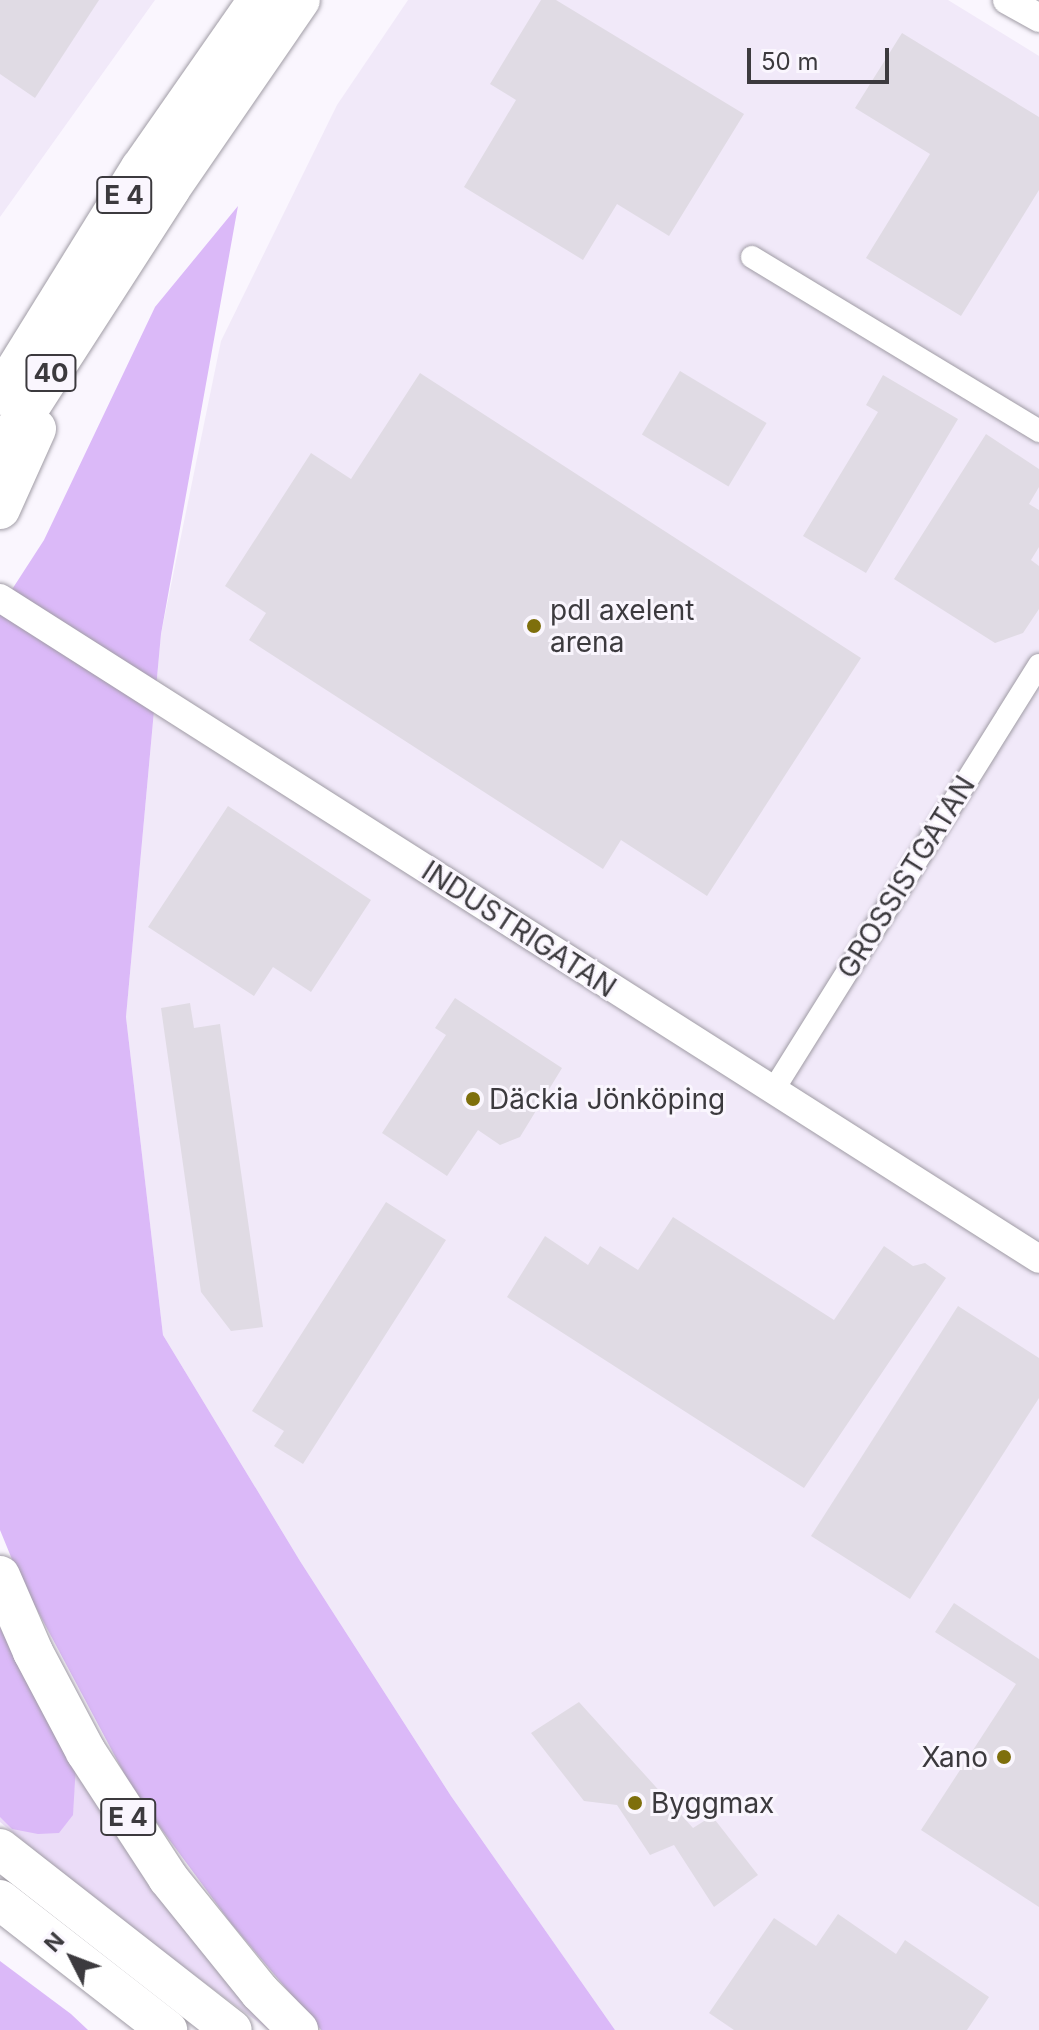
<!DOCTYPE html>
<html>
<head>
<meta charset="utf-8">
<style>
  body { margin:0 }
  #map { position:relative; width:1039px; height:2030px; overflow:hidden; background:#faf6fe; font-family:Inter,sans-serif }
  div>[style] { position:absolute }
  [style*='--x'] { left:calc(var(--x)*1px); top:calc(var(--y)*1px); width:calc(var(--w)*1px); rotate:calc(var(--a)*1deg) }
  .built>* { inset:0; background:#f1e9f9 }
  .green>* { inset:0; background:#ebdcf8 }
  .forest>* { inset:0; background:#dbb9f8 }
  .building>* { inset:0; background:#e0dbe4; transform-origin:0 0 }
  .roads { filter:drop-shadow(0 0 2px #a09ca5) drop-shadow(0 0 2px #a09ca5) }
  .minor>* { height:22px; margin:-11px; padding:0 11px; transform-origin:11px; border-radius:11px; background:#fff }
  .tertiary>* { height:28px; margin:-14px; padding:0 14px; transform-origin:14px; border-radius:14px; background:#fff }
  .motorway>* { height:40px; margin:-20px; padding:0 20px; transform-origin:20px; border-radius:20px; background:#fff }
  .dots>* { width:22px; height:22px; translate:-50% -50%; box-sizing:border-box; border:4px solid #faf6fe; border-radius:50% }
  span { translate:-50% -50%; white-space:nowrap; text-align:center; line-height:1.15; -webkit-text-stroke:6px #faf6fe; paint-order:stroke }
  .shield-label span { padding:2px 6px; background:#faf6fe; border:2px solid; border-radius:6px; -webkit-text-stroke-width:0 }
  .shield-label { font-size:26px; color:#3c3a3e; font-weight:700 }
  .poi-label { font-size:28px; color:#3c3a3e }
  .left { translate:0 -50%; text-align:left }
  .right { translate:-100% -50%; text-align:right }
  .street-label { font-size:28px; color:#3c3a3e }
  .north { position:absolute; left:32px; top:1918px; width:80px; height:80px; -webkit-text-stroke:6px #faf6fe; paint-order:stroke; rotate:312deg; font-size:22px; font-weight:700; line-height:32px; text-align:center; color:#3c3a3e }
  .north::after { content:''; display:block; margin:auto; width:28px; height:36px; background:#3c3a3e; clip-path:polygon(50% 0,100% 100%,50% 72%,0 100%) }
  .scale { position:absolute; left:747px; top:48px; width:142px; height:36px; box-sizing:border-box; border:4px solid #3c3a3e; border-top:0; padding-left:10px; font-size:24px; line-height:28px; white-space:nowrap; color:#3c3a3e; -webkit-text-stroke:6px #faf6fe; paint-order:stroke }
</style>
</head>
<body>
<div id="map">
  <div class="built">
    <div style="clip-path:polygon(0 0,155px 0,0 217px)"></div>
    <div style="clip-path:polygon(408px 0,948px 0,1039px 56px,1039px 2030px,615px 2030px,451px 1796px,300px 1561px,163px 1335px,126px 1017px,161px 634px,221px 341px,337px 105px)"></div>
  </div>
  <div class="green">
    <div style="clip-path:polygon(0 1605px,283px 2030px,269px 2030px,120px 1921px,0 1822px)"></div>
  </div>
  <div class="forest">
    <div style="clip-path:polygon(238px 206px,161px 634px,126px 1017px,163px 1335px,300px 1561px,451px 1796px,615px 2030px,321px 2030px,230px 1922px,134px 1792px,18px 1574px,0 1530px,0 608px,44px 540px,155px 307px)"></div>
    <div style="clip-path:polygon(0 1628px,76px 1764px,73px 1815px,59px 1833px,38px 1834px,12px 1829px,0 1817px)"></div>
    <div style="clip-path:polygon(0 1961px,71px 2014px,88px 2030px,0 2030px)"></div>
  </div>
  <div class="building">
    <div style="clip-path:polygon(0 0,99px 0,35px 98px,0 74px)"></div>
    <div style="clip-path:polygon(541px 0,556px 0,744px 114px,669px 236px,617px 204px,583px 260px,464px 187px,516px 100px,490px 84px)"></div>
    <div style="clip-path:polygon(902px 33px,1039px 117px,1039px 190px,961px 316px,866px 258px,930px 154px,855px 108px)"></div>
    <div style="left:680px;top:371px;width:101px;height:74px;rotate:31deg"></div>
    <div style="clip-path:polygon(420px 373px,861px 658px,707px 896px,621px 840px,603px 869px,249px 640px,266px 613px,225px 586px,311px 453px,351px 479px)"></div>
    <div style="clip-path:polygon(883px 375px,958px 419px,866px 573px,803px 536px,878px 412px,866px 405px)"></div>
    <div style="clip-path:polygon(986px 434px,1039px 469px,1039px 487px,1029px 504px,1039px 510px,1039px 547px,1031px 560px,1039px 566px,1039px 609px,1023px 633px,995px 643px,894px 579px)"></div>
    <div style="clip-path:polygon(228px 806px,371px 900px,311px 992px,273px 967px,254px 996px,148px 927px)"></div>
    <div style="clip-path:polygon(455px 998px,562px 1068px,520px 1137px,500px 1145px,478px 1130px,447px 1176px,382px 1133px,446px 1035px,435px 1028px)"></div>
    <div style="clip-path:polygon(190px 1003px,194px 1028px,220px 1024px,263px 1327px,231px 1331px,201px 1292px,161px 1008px)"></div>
    <div style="clip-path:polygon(386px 1202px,446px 1240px,303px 1464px,274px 1446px,284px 1431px,252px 1411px)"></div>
    <div style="clip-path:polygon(673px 1217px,834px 1320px,884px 1246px,913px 1266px,925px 1263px,946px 1278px,804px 1488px,507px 1297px,545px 1236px,588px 1265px,600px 1246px,638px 1270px)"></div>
    <div style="clip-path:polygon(958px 1306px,1039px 1358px,1039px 1398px,910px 1599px,811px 1536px)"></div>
    <div style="clip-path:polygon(954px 1603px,1039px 1659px,1039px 1907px,921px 1830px,1016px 1684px,935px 1632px)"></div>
    <div style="clip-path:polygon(579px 1702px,693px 1828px,712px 1816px,758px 1875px,714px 1907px,674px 1845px,650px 1855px,617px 1805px,584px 1801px,531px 1733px)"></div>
    <div style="clip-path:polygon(838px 1914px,896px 1954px,905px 1940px,989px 1997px,967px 2030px,734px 2030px,709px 2013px,774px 1918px,816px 1946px)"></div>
  </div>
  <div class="roads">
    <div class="minor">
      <div style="--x:752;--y:257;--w:336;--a:31.2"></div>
      <div style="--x:774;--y:1089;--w:500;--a:-57.99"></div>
    </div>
    <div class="tertiary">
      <div style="--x:1007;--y:0;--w:37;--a:29"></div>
      <div style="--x:0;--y:598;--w:1231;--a:32.46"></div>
    </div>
    <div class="motorway">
      <div style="--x:0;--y:395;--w:267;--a:-58.2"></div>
      <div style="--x:141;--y:168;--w:205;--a:-55.1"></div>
      <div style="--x:0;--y:453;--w:314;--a:-57.2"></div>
      <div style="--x:170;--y:189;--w:229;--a:-55.5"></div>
      <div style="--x:0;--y:509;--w:88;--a:-65.8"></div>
      <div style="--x:0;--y:1576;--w:83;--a:66.5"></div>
      <div style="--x:33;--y:1652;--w:113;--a:62.1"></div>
      <div style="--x:86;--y:1752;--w:150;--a:56.9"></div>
      <div style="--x:168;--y:1878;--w:146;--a:51.1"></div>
      <div style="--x:260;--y:1992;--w:54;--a:45"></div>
      <div style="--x:0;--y:1849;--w:294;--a:38"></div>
      <div style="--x:0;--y:1900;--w:212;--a:37.9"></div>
    </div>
  </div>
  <div class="dots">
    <div style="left:534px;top:626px;background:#7e6f0c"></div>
    <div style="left:473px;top:1099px;background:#7e6f0c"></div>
    <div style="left:1004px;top:1757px;background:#7e6f0c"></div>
    <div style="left:635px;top:1803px;background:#7e6f0c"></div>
  </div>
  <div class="shield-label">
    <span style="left:124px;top:195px">E 4</span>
    <span style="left:51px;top:373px">40</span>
    <span style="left:128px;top:1817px">E 4</span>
  </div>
  <div class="poi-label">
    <span class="left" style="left:550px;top:626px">pdl axelent<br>arena</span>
    <span class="left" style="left:489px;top:1099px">Däckia Jönköping</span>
    <span class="right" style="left:988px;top:1757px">Xano</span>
    <span class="left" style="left:651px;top:1803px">Byggmax</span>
  </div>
  <div class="street-label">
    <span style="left:906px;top:877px;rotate:-58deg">GROSSISTGATAN</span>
    <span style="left:519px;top:929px;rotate:33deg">INDUSTRIGATAN</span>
  </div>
  <div class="north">N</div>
  <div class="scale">50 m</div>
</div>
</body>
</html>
